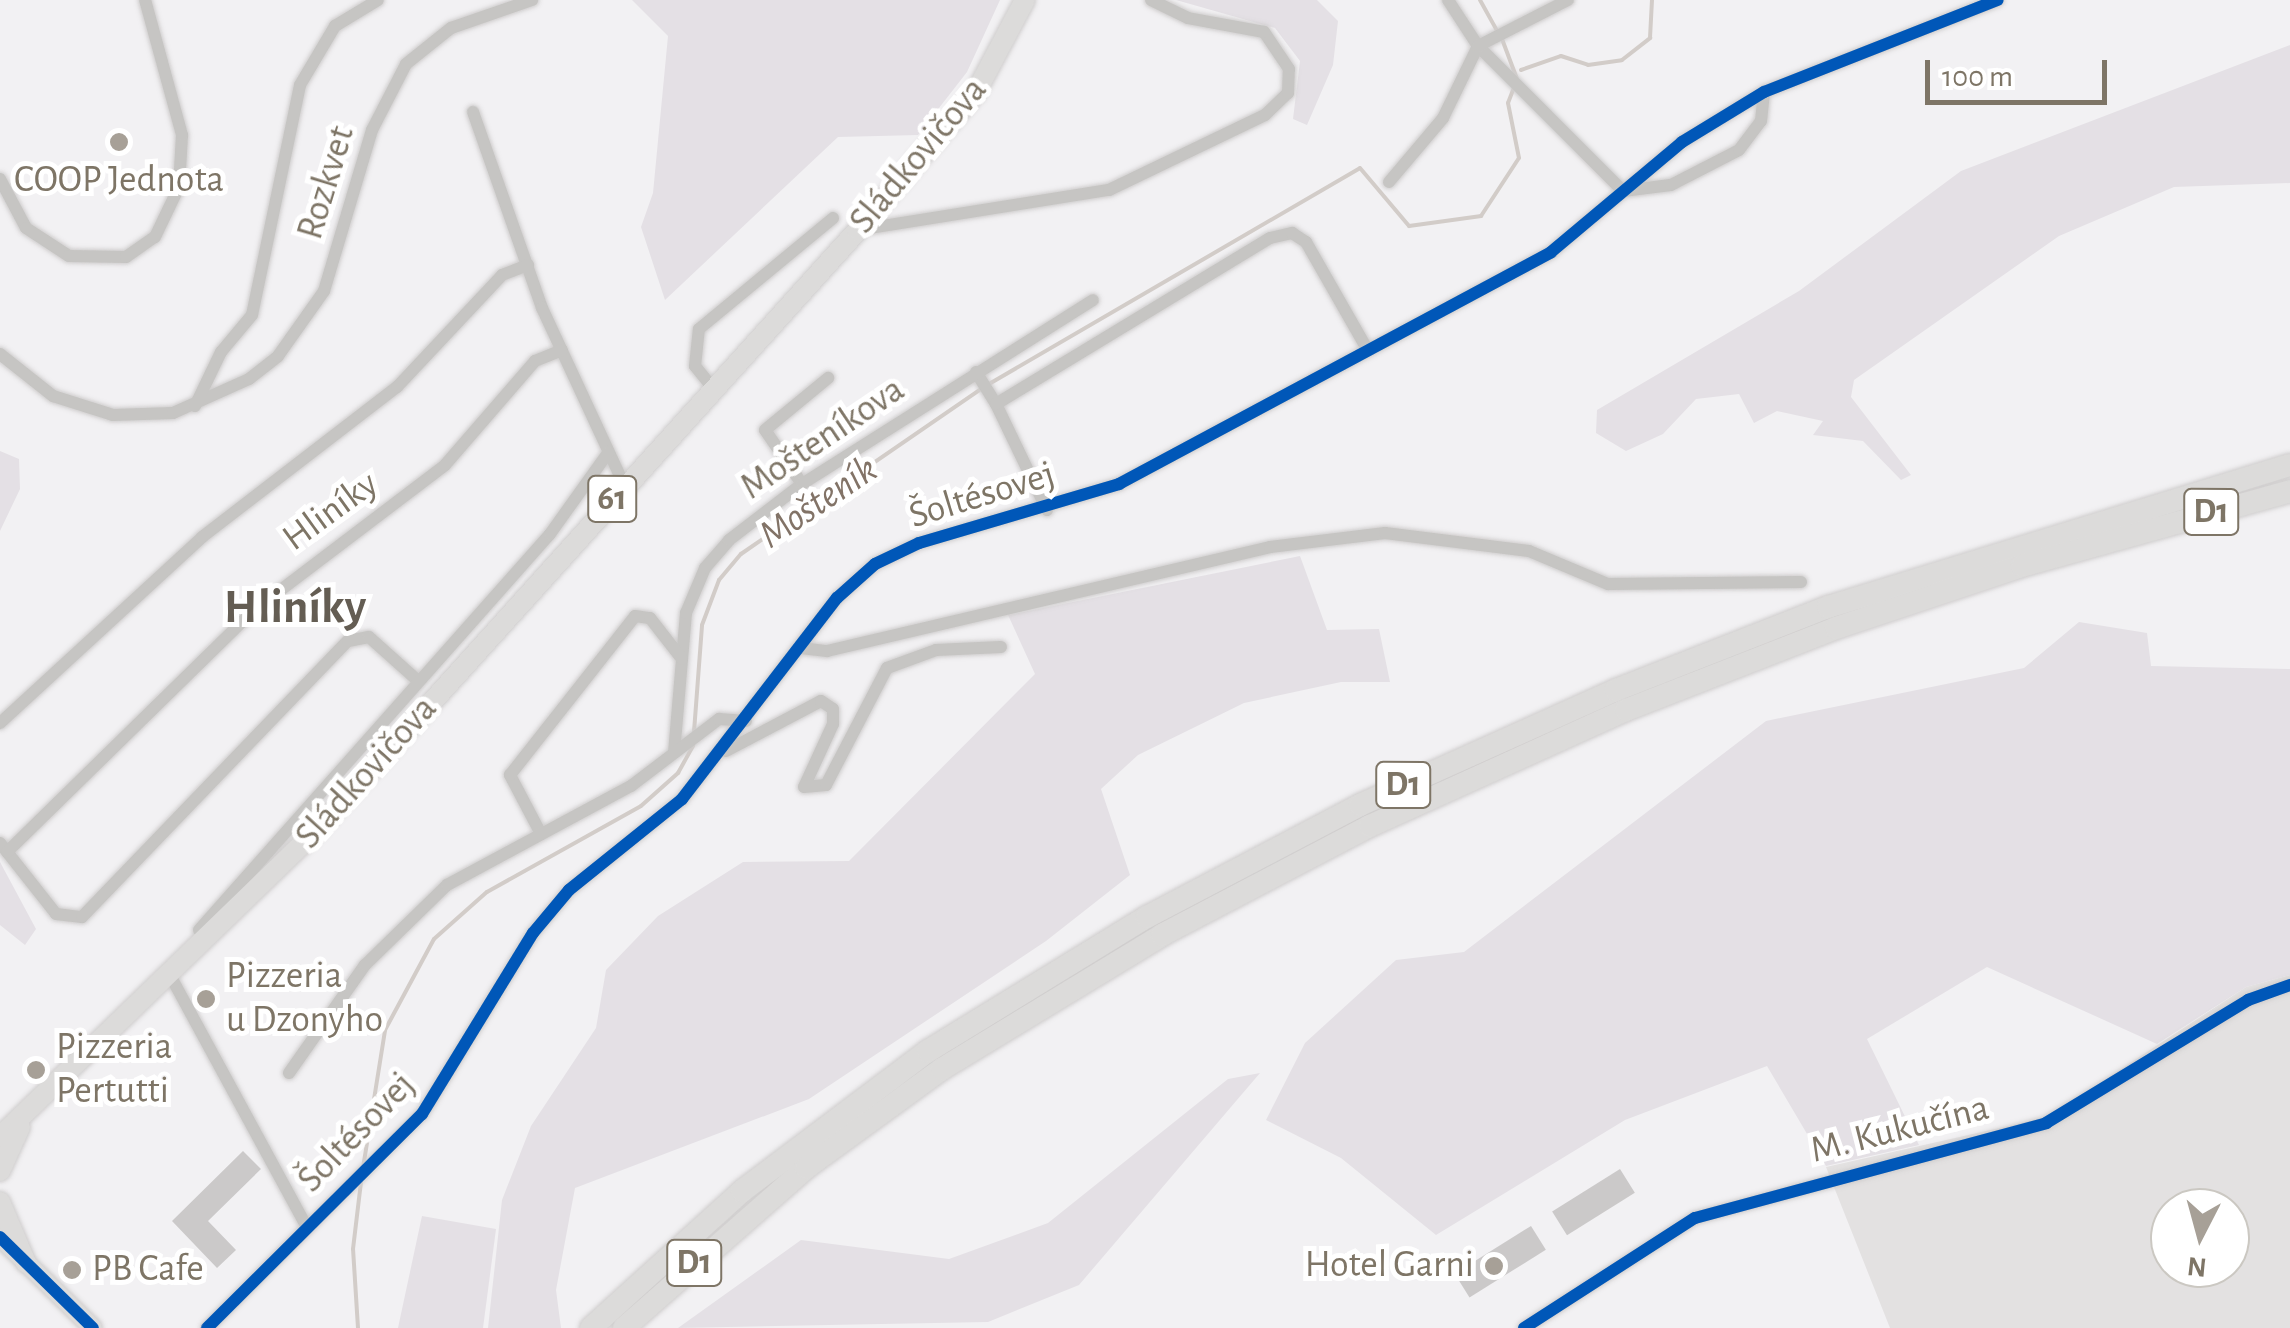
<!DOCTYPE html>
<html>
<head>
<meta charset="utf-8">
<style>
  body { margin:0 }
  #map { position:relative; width:2290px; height:1328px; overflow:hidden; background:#f2f1f3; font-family:"Alegreya Sans",sans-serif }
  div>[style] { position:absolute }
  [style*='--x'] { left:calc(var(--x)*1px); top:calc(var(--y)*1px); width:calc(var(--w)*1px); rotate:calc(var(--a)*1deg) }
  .built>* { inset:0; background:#e3e1e1 }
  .green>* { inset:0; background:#e4e0e5 }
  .stream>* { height:4px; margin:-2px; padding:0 2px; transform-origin:2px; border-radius:2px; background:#d2ccc8 }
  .building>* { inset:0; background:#cbc9c9; transform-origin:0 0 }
  .roads { filter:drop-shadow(0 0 2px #cfcdcd) drop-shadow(0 0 2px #cfcdcd) }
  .minor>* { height:12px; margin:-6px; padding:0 6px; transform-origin:6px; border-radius:6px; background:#c6c5c3 }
  .secondary>* { height:18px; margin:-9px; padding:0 9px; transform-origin:9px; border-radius:9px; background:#dcdbda }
  .primary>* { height:20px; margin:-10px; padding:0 10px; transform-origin:10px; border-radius:10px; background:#dcdbda }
  .motorway>* { height:22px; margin:-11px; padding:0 11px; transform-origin:11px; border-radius:11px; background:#dcdbda }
  .cycleway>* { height:12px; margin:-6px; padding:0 6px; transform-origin:6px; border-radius:6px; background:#0057b8 }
  .dots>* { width:28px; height:28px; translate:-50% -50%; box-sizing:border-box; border:5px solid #fff; border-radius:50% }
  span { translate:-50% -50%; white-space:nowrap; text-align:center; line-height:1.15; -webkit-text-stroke:10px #fff; paint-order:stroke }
  .shield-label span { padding:2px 8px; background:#fff; border:2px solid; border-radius:8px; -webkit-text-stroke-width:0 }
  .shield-label { font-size:35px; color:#7e7566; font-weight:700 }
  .street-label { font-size:38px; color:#7e7566 }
  .poi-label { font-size:38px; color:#7e7566 }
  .left { translate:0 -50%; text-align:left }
  .right { translate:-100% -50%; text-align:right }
  .water-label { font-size:40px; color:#827367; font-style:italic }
  .district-label { font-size:48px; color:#645d53; font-weight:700 }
  .north { position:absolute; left:2150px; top:1188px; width:100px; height:100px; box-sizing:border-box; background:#fff; border:2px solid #cbc8c2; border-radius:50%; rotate:186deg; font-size:28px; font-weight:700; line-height:40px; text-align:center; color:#7e7566 }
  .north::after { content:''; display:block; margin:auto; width:35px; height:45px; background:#a7a097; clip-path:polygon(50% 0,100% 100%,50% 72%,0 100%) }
  .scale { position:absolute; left:1925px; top:60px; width:182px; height:45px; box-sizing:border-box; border:5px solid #7e7566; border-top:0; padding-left:12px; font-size:30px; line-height:35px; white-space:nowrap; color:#7e7566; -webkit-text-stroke:8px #fff; paint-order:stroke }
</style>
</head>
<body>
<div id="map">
  <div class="built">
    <div style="clip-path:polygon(evenodd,2290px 975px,2290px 1328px,1890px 1328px,1826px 1167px,2048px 1117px,2246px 987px,2290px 975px,2170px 1208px,2230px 1208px,2230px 1268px,2170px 1268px,2170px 1208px)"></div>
  </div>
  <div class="green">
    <div style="clip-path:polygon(632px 0,1000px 0,967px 72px,918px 135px,838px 137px,665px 300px,641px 227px,653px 193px,668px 36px)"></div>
    <div style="clip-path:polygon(1176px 0,1317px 0,1338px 21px,1333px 65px,1307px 125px,1293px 119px,1300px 61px,1275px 28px)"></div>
    <div style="clip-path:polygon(2290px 45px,2290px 183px,2174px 187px,2059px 236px,1854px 380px,1851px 397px,1911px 475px,1901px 480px,1863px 441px,1813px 435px,1823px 421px,1777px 411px,1754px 423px,1739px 394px,1696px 399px,1663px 434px,1626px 451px,1596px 433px,1597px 410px,1799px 291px,1961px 171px)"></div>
    <div style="clip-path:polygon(0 451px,19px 459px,20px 489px,0 531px,0 581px)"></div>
    <div style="clip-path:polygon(1300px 556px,1327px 630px,1379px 629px,1390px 682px,1341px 682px,1244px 703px,1138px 755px,1101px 789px,1130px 875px,1046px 941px,809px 1099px,575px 1188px,556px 1290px,561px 1328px,488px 1328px,502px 1200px,531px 1126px,596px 1028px,606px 970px,658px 916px,743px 862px,849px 861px,1035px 674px,1008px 615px)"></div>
    <div style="clip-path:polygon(2079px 622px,2147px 633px,2151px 666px,2290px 669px,2290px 975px,2246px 987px,2157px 1044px,1987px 967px,1867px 1039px,1919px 1145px,1826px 1166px,1767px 1066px,1625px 1120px,1436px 1235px,1341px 1158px,1266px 1120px,1305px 1043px,1396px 960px,1464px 952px,1766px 721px,2024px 668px)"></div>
    <div style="clip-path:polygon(0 862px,36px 929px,25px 945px,0 925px)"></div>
    <div style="clip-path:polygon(1260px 1073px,1079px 1285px,988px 1322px,678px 1328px,801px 1240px,949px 1259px,1048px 1223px,1228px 1079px)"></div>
    <div style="clip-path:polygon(422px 1216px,496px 1229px,483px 1328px,398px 1328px)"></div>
  </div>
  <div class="stream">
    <div style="--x:1480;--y:0;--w:35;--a:61"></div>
    <div style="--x:1502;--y:39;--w:43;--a:69.4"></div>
    <div style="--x:1521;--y:70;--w:42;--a:-19.3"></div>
    <div style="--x:1561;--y:56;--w:28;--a:18"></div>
    <div style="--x:1588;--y:65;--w:34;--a:-8"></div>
    <div style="--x:1622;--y:60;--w:36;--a:-38"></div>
    <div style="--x:1650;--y:38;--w:38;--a:-87"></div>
    <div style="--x:989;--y:384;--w:429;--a:-30.2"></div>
    <div style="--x:1360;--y:168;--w:76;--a:49.8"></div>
    <div style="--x:1409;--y:226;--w:73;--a:-7.9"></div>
    <div style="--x:1481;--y:216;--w:69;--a:-56.8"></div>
    <div style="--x:1519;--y:158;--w:56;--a:-101.3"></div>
    <div style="--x:1508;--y:103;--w:17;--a:-69"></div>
    <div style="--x:694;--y:732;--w:107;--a:-85.7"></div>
    <div style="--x:702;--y:625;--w:48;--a:-69.3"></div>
    <div style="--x:719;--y:580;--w:34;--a:-50"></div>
    <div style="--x:741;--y:554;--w:291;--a:-34.5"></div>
    <div style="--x:363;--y:1168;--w:140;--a:-80.9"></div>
    <div style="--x:385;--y:1030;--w:103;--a:-61.7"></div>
    <div style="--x:434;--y:939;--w:71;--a:-41.6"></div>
    <div style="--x:487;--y:892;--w:176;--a:-29.2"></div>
    <div style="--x:641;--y:806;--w:50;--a:-41.7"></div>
    <div style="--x:678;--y:773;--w:31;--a:-61"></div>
    <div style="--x:358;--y:1328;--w:79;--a:-93.6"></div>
    <div style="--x:353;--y:1249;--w:67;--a:-83.2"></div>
  </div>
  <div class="building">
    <div style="clip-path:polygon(243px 1151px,261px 1169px,208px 1221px,236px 1250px,217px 1268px,172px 1221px)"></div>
    <div style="left:1620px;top:1169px;width:28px;height:80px;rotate:58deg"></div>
    <div style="left:1531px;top:1226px;width:28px;height:90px;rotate:58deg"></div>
  </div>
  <div class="roads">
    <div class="minor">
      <div style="--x:1448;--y:0;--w:55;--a:56.9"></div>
      <div style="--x:1478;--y:46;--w:205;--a:45"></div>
      <div style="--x:1623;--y:191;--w:48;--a:-7.1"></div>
      <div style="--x:1671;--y:185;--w:76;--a:-27.2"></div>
      <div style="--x:1739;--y:150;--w:36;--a:-53"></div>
      <div style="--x:1761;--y:121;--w:29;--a:-84"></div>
      <div style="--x:473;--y:112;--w:208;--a:70.6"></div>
      <div style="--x:542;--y:308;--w:195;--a:65.1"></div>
      <div style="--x:0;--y:179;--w:55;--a:62"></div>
      <div style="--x:26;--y:228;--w:51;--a:33.1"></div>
      <div style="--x:69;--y:256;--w:57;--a:1"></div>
      <div style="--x:126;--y:257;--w:35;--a:-35"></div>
      <div style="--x:155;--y:237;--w:55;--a:-64.4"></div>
      <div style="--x:179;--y:187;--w:52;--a:-86.7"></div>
      <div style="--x:182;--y:135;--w:140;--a:-105.3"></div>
      <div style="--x:1389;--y:182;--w:84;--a:-49.8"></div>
      <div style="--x:1443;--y:118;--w:80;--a:-64.1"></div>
      <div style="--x:1478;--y:46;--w:101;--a:-27.1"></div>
      <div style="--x:858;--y:230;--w:254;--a:-9.1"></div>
      <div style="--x:1109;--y:190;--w:173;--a:-25.7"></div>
      <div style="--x:1265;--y:115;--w:32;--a:-44"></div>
      <div style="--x:1288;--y:93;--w:24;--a:-88"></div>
      <div style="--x:1289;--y:69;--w:45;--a:-124"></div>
      <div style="--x:1264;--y:32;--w:77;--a:-169.6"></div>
      <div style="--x:1188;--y:18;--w:41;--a:-154.1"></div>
      <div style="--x:0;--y:354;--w:68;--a:38.4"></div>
      <div style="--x:53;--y:396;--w:63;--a:17.6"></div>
      <div style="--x:113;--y:415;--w:60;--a:-1.9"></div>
      <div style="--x:173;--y:413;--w:83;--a:-24.1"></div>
      <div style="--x:249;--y:379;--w:37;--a:-38"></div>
      <div style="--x:278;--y:356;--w:80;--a:-54.7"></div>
      <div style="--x:324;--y:291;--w:168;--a:-73.4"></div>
      <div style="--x:372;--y:130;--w:74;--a:-62.7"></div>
      <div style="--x:406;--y:64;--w:58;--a:-38.7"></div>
      <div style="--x:451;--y:28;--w:86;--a:-19.1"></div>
      <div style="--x:976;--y:372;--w:38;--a:58"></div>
      <div style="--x:712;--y:387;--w:27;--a:-129"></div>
      <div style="--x:695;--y:366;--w:37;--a:-84"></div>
      <div style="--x:699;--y:329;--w:174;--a:-39.6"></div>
      <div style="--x:195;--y:406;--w:60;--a:-64.3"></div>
      <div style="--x:221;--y:352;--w:48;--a:-50"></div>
      <div style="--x:252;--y:315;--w:235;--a:-78.2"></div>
      <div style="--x:300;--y:85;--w:69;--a:-59.3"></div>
      <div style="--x:335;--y:26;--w:50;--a:-31.2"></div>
      <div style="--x:802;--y:484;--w:65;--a:-124.4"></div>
      <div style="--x:765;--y:430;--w:82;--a:-39.5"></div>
      <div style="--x:1047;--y:510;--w:118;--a:-115.7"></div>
      <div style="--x:996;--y:404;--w:320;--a:-31.2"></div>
      <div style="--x:1270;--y:238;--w:23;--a:-13"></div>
      <div style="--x:1292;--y:233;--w:17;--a:33"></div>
      <div style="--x:1306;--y:242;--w:123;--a:60.3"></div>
      <div style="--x:801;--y:648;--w:26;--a:7"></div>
      <div style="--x:827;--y:651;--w:455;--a:-13.2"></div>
      <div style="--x:1270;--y:547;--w:116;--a:-6.9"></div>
      <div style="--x:1385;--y:533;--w:145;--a:7.1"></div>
      <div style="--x:1529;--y:551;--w:86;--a:22.7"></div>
      <div style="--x:1608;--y:584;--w:193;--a:-0.6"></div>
      <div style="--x:0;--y:723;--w:275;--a:-42.6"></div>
      <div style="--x:202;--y:537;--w:246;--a:-37.6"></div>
      <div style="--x:397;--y:387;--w:154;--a:-46.8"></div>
      <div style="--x:502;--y:275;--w:28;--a:-21"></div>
      <div style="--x:726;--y:751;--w:107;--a:-27.8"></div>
      <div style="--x:821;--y:701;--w:14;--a:34"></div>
      <div style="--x:833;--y:709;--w:15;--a:90"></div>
      <div style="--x:833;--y:724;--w:69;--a:114.7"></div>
      <div style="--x:804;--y:787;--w:22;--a:-5"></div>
      <div style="--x:826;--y:785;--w:132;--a:-62.5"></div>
      <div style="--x:887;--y:668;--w:52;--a:-20.2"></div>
      <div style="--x:936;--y:650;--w:65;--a:-2.6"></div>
      <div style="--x:674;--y:753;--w:141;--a:-85.1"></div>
      <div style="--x:686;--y:613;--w:49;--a:-67.1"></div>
      <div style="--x:705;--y:568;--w:37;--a:-49"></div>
      <div style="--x:729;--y:540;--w:92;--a:-37.5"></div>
      <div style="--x:802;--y:484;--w:344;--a:-32.3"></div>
      <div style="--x:541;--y:834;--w:67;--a:-117.7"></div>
      <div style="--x:510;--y:775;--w:202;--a:-51.8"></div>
      <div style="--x:635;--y:616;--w:15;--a:8"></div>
      <div style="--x:650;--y:618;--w:52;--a:52"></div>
      <div style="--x:0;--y:843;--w:90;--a:51.7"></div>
      <div style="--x:56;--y:914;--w:26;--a:7"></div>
      <div style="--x:82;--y:917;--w:383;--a:-46.1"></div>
      <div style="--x:348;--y:641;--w:21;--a:-11"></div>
      <div style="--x:369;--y:637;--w:63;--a:41.8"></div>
      <div style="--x:7;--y:852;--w:344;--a:-44.4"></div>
      <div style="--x:253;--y:611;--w:241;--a:-37.2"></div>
      <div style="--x:445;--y:465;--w:138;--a:-49.1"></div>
      <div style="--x:535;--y:361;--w:29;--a:-22"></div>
      <div style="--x:199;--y:930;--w:529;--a:-48.45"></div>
      <div style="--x:550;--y:534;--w:100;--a:-54.4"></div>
      <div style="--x:171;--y:977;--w:285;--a:61.5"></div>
      <div style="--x:289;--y:1073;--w:132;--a:-54.9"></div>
      <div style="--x:365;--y:965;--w:115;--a:-44.3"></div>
      <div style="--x:447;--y:885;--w:209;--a:-28.3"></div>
      <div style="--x:631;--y:786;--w:111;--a:-37.3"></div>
      <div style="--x:719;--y:719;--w:27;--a:4"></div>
      <div style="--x:207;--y:1328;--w:303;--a:-44.9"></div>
      <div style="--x:422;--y:1114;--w:212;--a:-58.5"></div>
      <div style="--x:533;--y:933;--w:56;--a:-50.1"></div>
      <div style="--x:569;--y:890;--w:145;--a:-38.8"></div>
      <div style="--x:682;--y:799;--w:254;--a:-52.4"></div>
      <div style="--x:837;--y:598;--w:51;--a:-41.8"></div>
      <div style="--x:875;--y:564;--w:49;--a:-25.5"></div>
      <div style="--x:919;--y:543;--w:209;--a:-16.4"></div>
      <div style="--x:1119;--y:484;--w:490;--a:-28.2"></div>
      <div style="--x:1551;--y:252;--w:171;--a:-40"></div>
      <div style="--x:1682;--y:142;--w:96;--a:-31.4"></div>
      <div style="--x:1764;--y:92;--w:251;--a:-21.5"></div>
      <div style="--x:1524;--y:1328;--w:203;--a:-32.8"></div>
      <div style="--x:1695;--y:1218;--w:364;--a:-15.1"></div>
      <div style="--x:2046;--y:1123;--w:237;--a:-31.3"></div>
      <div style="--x:2248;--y:1000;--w:45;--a:-19.7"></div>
    </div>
    <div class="secondary">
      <div style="--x:0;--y:1237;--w:130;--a:44.4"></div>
    </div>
    <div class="primary">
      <div style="--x:0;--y:1137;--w:433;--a:-44.1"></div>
      <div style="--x:311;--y:836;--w:816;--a:-47.93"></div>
      <div style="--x:858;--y:230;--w:182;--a:-49.5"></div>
      <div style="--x:976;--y:92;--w:104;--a:-62"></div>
      <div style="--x:0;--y:1171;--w:48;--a:-65.6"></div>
      <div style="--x:0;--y:1202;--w:66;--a:66.9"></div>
    </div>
    <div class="motorway">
      <div style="--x:591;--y:1328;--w:204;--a:-42.2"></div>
      <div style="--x:742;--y:1191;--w:233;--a:-37"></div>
      <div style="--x:928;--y:1051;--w:257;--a:-31.5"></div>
      <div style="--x:1147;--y:917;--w:241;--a:-27.7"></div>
      <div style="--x:1360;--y:805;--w:281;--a:-24.2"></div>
      <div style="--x:1616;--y:690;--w:228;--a:-21.4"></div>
      <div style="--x:1828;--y:607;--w:483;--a:-17.1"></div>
      <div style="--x:624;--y:1328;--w:242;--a:-41.3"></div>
      <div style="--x:806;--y:1168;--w:168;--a:-36.1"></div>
      <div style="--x:942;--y:1069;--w:258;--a:-31.3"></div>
      <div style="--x:1162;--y:935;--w:235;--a:-27.7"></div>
      <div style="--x:1370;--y:826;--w:281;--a:-24.4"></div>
      <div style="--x:1626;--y:710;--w:225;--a:-21.3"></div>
      <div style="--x:1836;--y:628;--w:196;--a:-18.4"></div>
      <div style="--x:2022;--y:566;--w:278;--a:-15.6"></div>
    </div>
  </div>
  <div class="cycleway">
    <div style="--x:0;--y:1237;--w:130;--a:44.4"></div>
    <div style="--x:207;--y:1328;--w:303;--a:-44.9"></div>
    <div style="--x:422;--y:1114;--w:212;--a:-58.5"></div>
    <div style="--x:533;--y:933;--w:56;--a:-50.1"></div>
    <div style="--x:569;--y:890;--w:145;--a:-38.8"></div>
    <div style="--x:682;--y:799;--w:254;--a:-52.4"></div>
    <div style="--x:837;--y:598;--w:51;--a:-41.8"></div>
    <div style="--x:875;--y:564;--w:49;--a:-25.5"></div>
    <div style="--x:919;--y:543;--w:209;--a:-16.4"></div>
    <div style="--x:1119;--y:484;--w:490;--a:-28.2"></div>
    <div style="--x:1551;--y:252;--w:171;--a:-40"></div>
    <div style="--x:1682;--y:142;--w:96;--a:-31.4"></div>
    <div style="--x:1764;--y:92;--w:251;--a:-21.5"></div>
    <div style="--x:1524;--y:1328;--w:203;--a:-32.8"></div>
    <div style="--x:1695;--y:1218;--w:364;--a:-15.1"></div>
    <div style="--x:2046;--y:1123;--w:237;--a:-31.3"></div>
    <div style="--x:2248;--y:1000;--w:45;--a:-19.7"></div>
  </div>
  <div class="dots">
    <div style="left:119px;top:142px;background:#a7a097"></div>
    <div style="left:206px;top:999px;background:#a7a097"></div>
    <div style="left:36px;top:1070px;background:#a7a097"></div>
    <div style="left:1494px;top:1266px;background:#a7a097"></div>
    <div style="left:72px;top:1270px;background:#a7a097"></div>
  </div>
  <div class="shield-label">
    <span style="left:612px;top:499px">61</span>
    <span style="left:2211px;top:512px">D1</span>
    <span style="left:1403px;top:785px">D1</span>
    <span style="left:694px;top:1263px">D1</span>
  </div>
  <div class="street-label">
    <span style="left:919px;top:156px;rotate:-50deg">Sládkovičova</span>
    <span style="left:327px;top:183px;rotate:-73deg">Rozkvet</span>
    <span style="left:823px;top:439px;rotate:-34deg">Mošteníkova</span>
    <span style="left:982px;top:496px;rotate:-17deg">Šoltésovej</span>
    <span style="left:331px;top:512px;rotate:-36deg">Hliníky</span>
    <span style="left:367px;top:773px;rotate:-48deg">Sládkovičova</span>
    <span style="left:1900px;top:1130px;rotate:-14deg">M. Kukučína</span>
    <span style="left:357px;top:1133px;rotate:-46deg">Šoltésovej</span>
  </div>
  <div class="poi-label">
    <span style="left:119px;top:181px">COOP Jednota</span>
    <span class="left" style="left:226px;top:999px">Pizzeria<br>u Dzonyho</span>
    <span class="left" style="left:56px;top:1070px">Pizzeria<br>Pertutti</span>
    <span class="right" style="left:1474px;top:1266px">Hotel Garni</span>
    <span class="left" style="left:92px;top:1270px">PB Cafe</span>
  </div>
  <div class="water-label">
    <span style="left:818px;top:502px;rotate:-34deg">Mošteník</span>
  </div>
  <div class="district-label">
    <span style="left:295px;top:609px">Hliníky</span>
  </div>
  <div class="north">N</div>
  <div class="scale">100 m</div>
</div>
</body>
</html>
